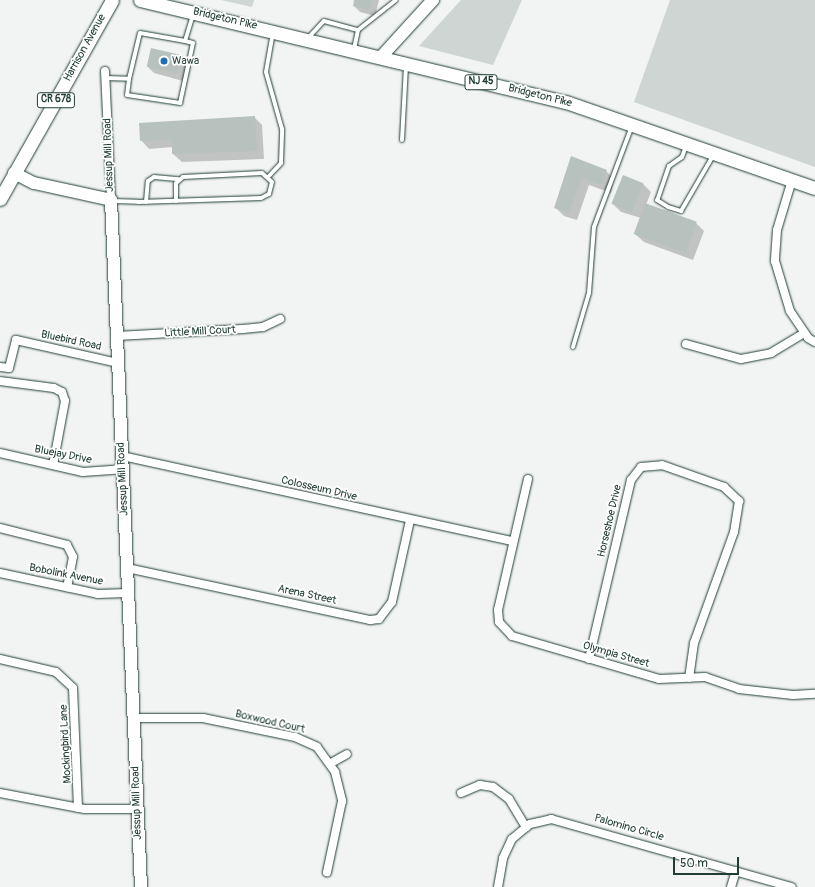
<!DOCTYPE html>
<html>
<head>
<meta charset="utf-8">
<style>
  body { margin:0 }
  #map { position:relative; width:815px; height:887px; overflow:hidden; background:#f2f3f3; font-family:Pangolin,sans-serif }
  div>[style] { position:absolute }
  [style*='--x'] { left:calc(var(--x)*1px); top:calc(var(--y)*1px); width:calc(var(--w)*1px); rotate:calc(var(--a)*1deg) }
  .green>* { inset:0; background:#ced5d3 }
  .shadow>* { inset:0; background:#0003 }
  .building>* { inset:0; background:#b7c1bd; transform-origin:0 0 }
  .roads { filter:drop-shadow(0 0 1px #1f3d34) drop-shadow(0 0 1px #1f3d34) }
  .lane>* { height:4px; margin:-2px; padding:0 2px; transform-origin:2px; border-radius:2px; background:#fff }
  .street>* { height:8px; margin:-4px; padding:0 4px; transform-origin:4px; border-radius:4px; background:#fff }
  .secondary>* { height:12px; margin:-6px; padding:0 6px; transform-origin:6px; border-radius:6px; background:#fff }
  .primary>* { height:13px; margin:-6.5px; padding:0 6.5px; transform-origin:6.5px; border-radius:6.5px; background:#fff }
  .dots>* { width:11px; height:11px; translate:-50% -50%; box-sizing:border-box; border:2px solid #fff; border-radius:50% }
  span { translate:-50% -50%; white-space:nowrap; text-align:center; line-height:1.15; -webkit-text-stroke:3.5px #fff; paint-order:stroke }
  .shield-label span { padding:1px 3px; background:#fff; border:1px solid; border-radius:3px; -webkit-text-stroke-width:0 }
  .shield-label { font-size:10px; color:#1f3d34; font-weight:700 }
  .street-label { font-size:11px; color:#1f3d34 }
  .poi-label { font-size:11px; color:#1f3d34 }
  .left { translate:0 -50%; text-align:left }
  .scale { position:absolute; left:673px; top:857px; width:66px; height:18px; box-sizing:border-box; border:2px solid #1f3d34; border-top:0; padding-left:5px; font-size:12px; line-height:14px; white-space:nowrap; color:#1f3d34; -webkit-text-stroke:3px #fff; paint-order:stroke }
</style>
</head>
<body>
<div id="map">
  <div class="green">
    <div style="clip-path:polygon(221px 0,254px 0,252px 7px)"></div>
    <div style="clip-path:polygon(461px 0,522px 0,493px 65px,419px 46px)"></div>
    <div style="clip-path:polygon(670px 0,815px 0,815px 167px,634px 102px)"></div>
  </div>
  <div class="shadow">
    <div style="clip-path:polygon(355px 0,379px 0,375px 16px,360px 12px,354px 6px)"></div>
    <div style="clip-path:polygon(152px 50px,181px 56px,187px 62px,183px 81px,154px 73px,148px 67px)"></div>
    <div style="clip-path:polygon(254px 117px,262px 125px,264px 159px,182px 162px,173px 154px,173px 147px,149px 149px,141px 140px)"></div>
    <div style="clip-path:polygon(571px 157px,606px 171px,614px 179px,611px 193px,589px 185px,577px 220px,564px 216px,556px 208px)"></div>
    <div style="clip-path:polygon(623px 176px,643px 184px,651px 192px,646px 205px,696px 223px,704px 231px,693px 260px,644px 242px,635px 234px,641px 218px,621px 212px,613px 204px)"></div>
  </div>
  <div class="building">
    <div style="clip-path:polygon(354px 0,372px 0,369px 10px,353px 6px)"></div>
    <div style="left:151px;top:48px;width:31px;height:19px;rotate:13deg"></div>
    <div style="clip-path:polygon(255px 116px,257px 151px,172px 154px,172px 139px,140px 141px,139px 123px)"></div>
    <div style="clip-path:polygon(571px 156px,607px 170px,602px 185px,581px 178px,569px 213px,554px 208px)"></div>
    <div style="left:623px;top:175px;width:22px;height:31px;rotate:22deg"></div>
    <div style="left:645px;top:203px;width:55px;height:33px;rotate:20deg"></div>
  </div>
  <div class="roads">
    <div class="lane">
      <div style="--x:308;--y:38;--w:23;--a:-47"></div>
      <div style="--x:324;--y:21;--w:35;--a:15"></div>
      <div style="--x:354;--y:49;--w:19;--a:-78"></div>
      <div style="--x:358;--y:30;--w:48;--a:-38.3"></div>
      <div style="--x:105;--y:78;--w:24;--a:2"></div>
      <div style="--x:129;--y:79;--w:47;--a:-76.6"></div>
      <div style="--x:140;--y:33;--w:46;--a:10.1"></div>
      <div style="--x:185;--y:41;--w:28;--a:-73"></div>
      <div style="--x:129;--y:79;--w:16;--a:97"></div>
      <div style="--x:127;--y:95;--w:54;--a:8.6"></div>
      <div style="--x:180;--y:103;--w:61;--a:-77.8"></div>
      <div style="--x:193;--y:43;--w:8;--a:-166"></div>
      <div style="--x:402;--y:140;--w:74;--a:-86.9"></div>
      <div style="--x:686;--y:146;--w:12;--a:110"></div>
      <div style="--x:682;--y:157;--w:16;--a:145"></div>
      <div style="--x:669;--y:166;--w:36;--a:109"></div>
      <div style="--x:657;--y:200;--w:13;--a:32"></div>
      <div style="--x:668;--y:207;--w:14;--a:17"></div>
      <div style="--x:681;--y:211;--w:66;--a:-59.9"></div>
      <div style="--x:269;--y:176;--w:18;--a:-47"></div>
      <div style="--x:281;--y:163;--w:34;--a:-88"></div>
      <div style="--x:282;--y:129;--w:59;--a:-105.7"></div>
      <div style="--x:266;--y:72;--w:40;--a:-80"></div>
      <div style="--x:113;--y:201;--w:25;--a:2"></div>
      <div style="--x:138;--y:202;--w:123;--a:-1.9"></div>
      <div style="--x:261;--y:198;--w:9;--a:-27"></div>
      <div style="--x:269;--y:194;--w:12;--a:-76"></div>
      <div style="--x:272;--y:182;--w:13;--a:-138"></div>
      <div style="--x:262;--y:173;--w:79;--a:177.1"></div>
      <div style="--x:183;--y:177;--w:9;--a:139"></div>
      <div style="--x:176;--y:183;--w:18;--a:90"></div>
      <div style="--x:146;--y:202;--w:21;--a:-85"></div>
      <div style="--x:148;--y:181;--w:7;--a:-34"></div>
      <div style="--x:154;--y:177;--w:25;--a:5"></div>
      <div style="--x:573;--y:347;--w:56;--a:-73.5"></div>
      <div style="--x:589;--y:293;--w:66;--a:-85.7"></div>
      <div style="--x:594;--y:227;--w:108;--a:-69.4"></div>
    </div>
    <div class="street">
      <div style="--x:105;--y:71;--w:129;--a:87.3"></div>
      <div style="--x:792;--y:180;--w:52;--a:106.7"></div>
      <div style="--x:777;--y:230;--w:31;--a:94"></div>
      <div style="--x:775;--y:261;--w:52;--a:73.3"></div>
      <div style="--x:790;--y:311;--w:32;--a:56"></div>
      <div style="--x:808;--y:338;--w:8;--a:30"></div>
      <div style="--x:117;--y:336;--w:126;--a:-3.2"></div>
      <div style="--x:243;--y:329;--w:20;--a:-6"></div>
      <div style="--x:263;--y:327;--w:19;--a:-25"></div>
      <div style="--x:686;--y:344;--w:57;--a:15.3"></div>
      <div style="--x:741;--y:359;--w:31;--a:-11"></div>
      <div style="--x:771;--y:353;--w:39;--a:-31"></div>
      <div style="--x:0;--y:367;--w:9;--a:6"></div>
      <div style="--x:9;--y:368;--w:29;--a:-76"></div>
      <div style="--x:16;--y:340;--w:105;--a:12.7"></div>
      <div style="--x:0;--y:381;--w:54;--a:7.4"></div>
      <div style="--x:54;--y:388;--w:9;--a:27"></div>
      <div style="--x:62;--y:392;--w:9;--a:72"></div>
      <div style="--x:65;--y:401;--w:65;--a:100.6"></div>
      <div style="--x:0;--y:453;--w:85;--a:12.9"></div>
      <div style="--x:83;--y:472;--w:39;--a:-4"></div>
      <div style="--x:122;--y:456;--w:399;--a:12.3"></div>
      <div style="--x:528;--y:479;--w:134;--a:102.9"></div>
      <div style="--x:498;--y:610;--w:12;--a:85"></div>
      <div style="--x:499;--y:622;--w:19;--a:47"></div>
      <div style="--x:512;--y:636;--w:153;--a:16.3"></div>
      <div style="--x:659;--y:679;--w:46;--a:-2.5"></div>
      <div style="--x:705;--y:677;--w:36;--a:19"></div>
      <div style="--x:739;--y:689;--w:54;--a:6.3"></div>
      <div style="--x:793;--y:695;--w:22;--a:-3"></div>
      <div style="--x:0;--y:528;--w:69;--a:14.2"></div>
      <div style="--x:67;--y:545;--w:13;--a:63"></div>
      <div style="--x:73;--y:557;--w:31;--a:101"></div>
      <div style="--x:127;--y:568;--w:249;--a:12.1"></div>
      <div style="--x:370;--y:620;--w:9;--a:-6"></div>
      <div style="--x:379;--y:619;--w:21;--a:-53"></div>
      <div style="--x:392;--y:602;--w:84;--a:-77.6"></div>
      <div style="--x:0;--y:573;--w:100;--a:12.1"></div>
      <div style="--x:98;--y:594;--w:30;--a:-2"></div>
      <div style="--x:0;--y:659;--w:57;--a:13.1"></div>
      <div style="--x:56;--y:672;--w:23;--a:43"></div>
      <div style="--x:73;--y:688;--w:120;--a:87.6"></div>
      <div style="--x:589;--y:659;--w:184;--a:-76.8"></div>
      <div style="--x:631;--y:480;--w:16;--a:-52"></div>
      <div style="--x:641;--y:467;--w:21;--a:-5"></div>
      <div style="--x:662;--y:465;--w:66;--a:19.5"></div>
      <div style="--x:724;--y:487;--w:21;--a:43"></div>
      <div style="--x:739;--y:501;--w:31;--a:99"></div>
      <div style="--x:734;--y:532;--w:118;--a:109.8"></div>
      <div style="--x:694;--y:643;--w:35;--a:98"></div>
      <div style="--x:133;--y:718;--w:70;--a:0"></div>
      <div style="--x:203;--y:718;--w:94;--a:11.7"></div>
      <div style="--x:295;--y:737;--w:24;--a:24"></div>
      <div style="--x:317;--y:747;--w:31;--a:54"></div>
      <div style="--x:335;--y:772;--w:30;--a:76"></div>
      <div style="--x:342;--y:801;--w:73;--a:101.9"></div>
      <div style="--x:331;--y:763;--w:18;--a:-29"></div>
      <div style="--x:0;--y:793;--w:86;--a:10.7"></div>
      <div style="--x:85;--y:809;--w:52;--a:0"></div>
      <div style="--x:461;--y:793;--w:21;--a:-23"></div>
      <div style="--x:480;--y:785;--w:13;--a:9"></div>
      <div style="--x:493;--y:787;--w:20;--a:37"></div>
      <div style="--x:509;--y:799;--w:33;--a:59"></div>
      <div style="--x:498;--y:887;--w:29;--a:-80"></div>
      <div style="--x:503;--y:858;--w:21;--a:-65"></div>
      <div style="--x:512;--y:839;--w:23;--a:-40"></div>
      <div style="--x:530;--y:824;--w:22;--a:-13"></div>
      <div style="--x:551;--y:819;--w:250;--a:15.8"></div>
      <div style="--x:731;--y:887;--w:17;--a:-73"></div>
    </div>
    <div class="secondary">
      <div style="--x:380;--y:58;--w:79;--a:-47.6"></div>
      <div style="--x:14;--y:173;--w:22;--a:27"></div>
      <div style="--x:34;--y:183;--w:79;--a:12.4"></div>
      <div style="--x:111;--y:200;--w:688;--a:87.5"></div>
    </div>
    <div class="primary">
      <div style="--x:140;--y:0;--w:438;--a:13.5"></div>
      <div style="--x:566;--y:102;--w:263;--a:19.1"></div>
      <div style="--x:0;--y:199;--w:228;--a:-60.6"></div>
    </div>
  </div>
  <div class="dots">
    <div style="left:164px;top:61px;background:#1f6fb2"></div>
  </div>
  <div class="shield-label">
    <span style="left:481px;top:82px">NJ 45</span>
    <span style="left:56px;top:100px">CR 678</span>
  </div>
  <div class="street-label">
    <span style="left:225px;top:19px;rotate:13deg">Bridgeton Pike</span>
    <span style="left:85px;top:48px;rotate:-61deg">Harrison Avenue</span>
    <span style="left:540px;top:96px;rotate:14deg">Bridgeton Pike</span>
    <span style="left:109px;top:155px;rotate:-92deg">Jessup Mill Road</span>
    <span style="left:200px;top:332px;rotate:-3deg">Little Mill Court</span>
    <span style="left:71px;top:341px;rotate:12deg">Bluebird Road</span>
    <span style="left:63px;top:455px;rotate:11deg">Bluejay Drive</span>
    <span style="left:123px;top:479px;rotate:-93deg">Jessup Mill Road</span>
    <span style="left:319px;top:489px;rotate:13deg">Colosseum Drive</span>
    <span style="left:610px;top:521px;rotate:-77deg">Horseshoe Drive</span>
    <span style="left:66px;top:575px;rotate:11deg">Bobolink Avenue</span>
    <span style="left:307px;top:595px;rotate:12deg">Arena Street</span>
    <span style="left:616px;top:655px;rotate:16deg">Olympia Street</span>
    <span style="left:270px;top:722px;rotate:13deg">Boxwood Court</span>
    <span style="left:66px;top:744px;rotate:-93deg">Mockingbird Lane</span>
    <span style="left:137px;top:803px;rotate:-92deg">Jessup Mill Road</span>
    <span style="left:629px;top:828px;rotate:16deg">Palomino Circle</span>
  </div>
  <div class="poi-label">
    <span class="left" style="left:172px;top:61px">Wawa</span>
  </div>
  <div class="scale">50 m</div>
</div>
</body>
</html>
